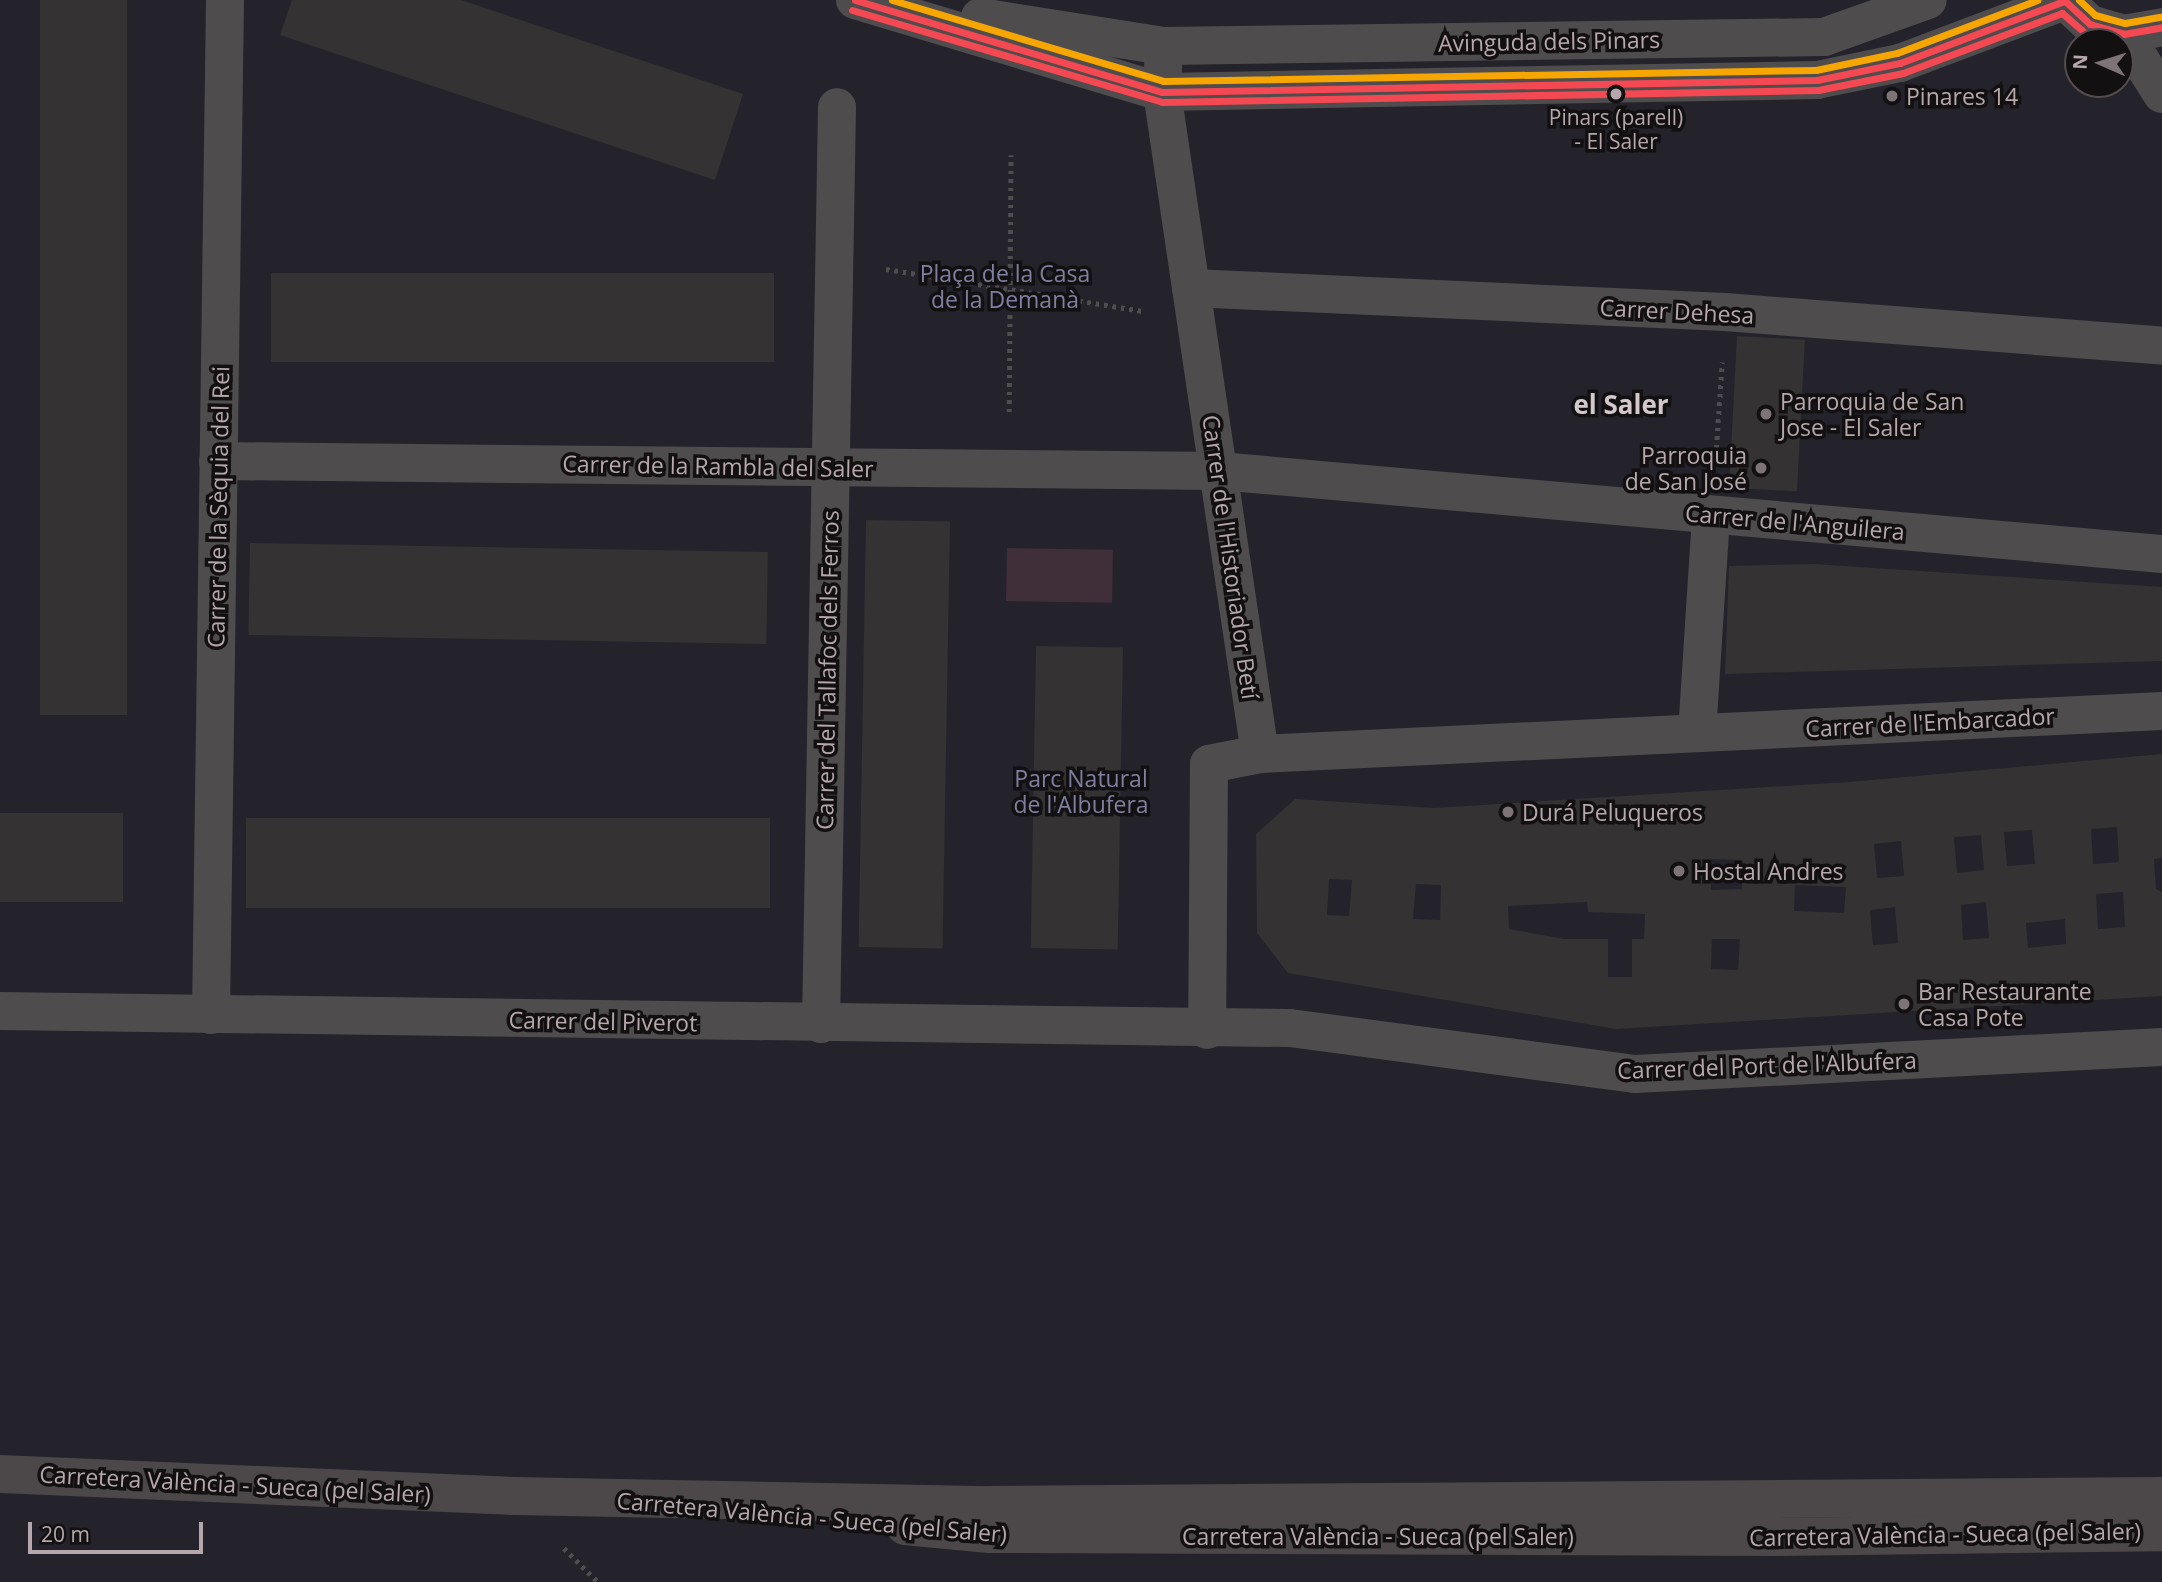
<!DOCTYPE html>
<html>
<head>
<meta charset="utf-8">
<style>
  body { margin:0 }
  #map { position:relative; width:2162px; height:1582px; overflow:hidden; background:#161616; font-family:"Open Sans",sans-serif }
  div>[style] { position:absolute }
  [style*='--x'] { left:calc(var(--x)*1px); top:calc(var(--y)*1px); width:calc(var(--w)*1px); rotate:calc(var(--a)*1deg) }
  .green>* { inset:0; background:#24232b }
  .water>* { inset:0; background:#402f39; transform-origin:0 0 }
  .building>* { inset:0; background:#343232; transform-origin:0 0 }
  .path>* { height:4.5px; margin-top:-2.25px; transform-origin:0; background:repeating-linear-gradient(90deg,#504d4e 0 3.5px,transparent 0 8.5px) }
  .minor>* { height:38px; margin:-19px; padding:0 19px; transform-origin:19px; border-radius:19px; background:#4f4c4d }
  .tertiary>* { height:38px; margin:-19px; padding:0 19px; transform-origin:19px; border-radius:19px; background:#4f4c4d }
  .primary>* { height:38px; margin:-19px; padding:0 19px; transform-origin:19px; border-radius:19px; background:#4c4849 }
  .bus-1>* { height:7px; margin:-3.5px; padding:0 3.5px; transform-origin:3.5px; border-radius:3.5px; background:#f44852 }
  .bus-2>* { height:7px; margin:-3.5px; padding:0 3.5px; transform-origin:3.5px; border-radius:3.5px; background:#f44852 }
  .bus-3>* { height:7px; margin:-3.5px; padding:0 3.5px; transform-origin:3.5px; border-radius:3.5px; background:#f7a600 }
  .dots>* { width:19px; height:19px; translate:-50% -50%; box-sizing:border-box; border:4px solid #121010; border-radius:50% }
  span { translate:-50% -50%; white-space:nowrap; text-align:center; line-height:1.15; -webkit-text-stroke:7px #121010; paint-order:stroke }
  .bus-label { font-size:21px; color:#b6a7ac }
  .street-label { font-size:23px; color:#b6a7ac }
  .poi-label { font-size:23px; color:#b6a7ac }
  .left { translate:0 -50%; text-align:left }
  .right { translate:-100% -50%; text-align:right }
  .park-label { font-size:23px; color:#807ea1 }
  .quarter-label { font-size:26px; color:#d3c8cb; font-weight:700 }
  .north { position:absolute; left:2064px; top:28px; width:70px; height:70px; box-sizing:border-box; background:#121010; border:2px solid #544c4e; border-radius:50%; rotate:273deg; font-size:19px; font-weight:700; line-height:28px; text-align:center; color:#b6a7ac }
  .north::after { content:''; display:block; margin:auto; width:24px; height:32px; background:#7e7478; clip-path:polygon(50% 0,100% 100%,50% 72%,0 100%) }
  .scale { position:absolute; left:28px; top:1522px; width:175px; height:32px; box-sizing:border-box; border:4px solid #b6a7ac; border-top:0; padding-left:9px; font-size:21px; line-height:24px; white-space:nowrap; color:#b6a7ac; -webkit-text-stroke:5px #121010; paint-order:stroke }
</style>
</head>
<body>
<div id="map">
  <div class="green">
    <div style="clip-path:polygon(evenodd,0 0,2162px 0,2162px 1582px,0 1582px,0 0,2078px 42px,2120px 42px,2120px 84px,2078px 84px,2078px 42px)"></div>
  </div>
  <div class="water">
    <div style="left:1007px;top:548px;width:106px;height:53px;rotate:1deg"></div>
  </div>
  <div class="building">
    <div style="left:40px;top:0;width:87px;height:715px"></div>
    <div style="clip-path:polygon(292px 0,461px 0,743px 94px,715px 180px,280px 35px)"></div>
    <div style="left:271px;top:273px;width:503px;height:89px"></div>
    <div style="left:1737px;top:336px;width:68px;height:152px;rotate:3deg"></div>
    <div style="left:866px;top:520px;width:84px;height:427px;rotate:1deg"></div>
    <div style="left:250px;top:543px;width:518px;height:92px;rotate:1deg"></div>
    <div style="clip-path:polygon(1814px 564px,2162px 587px,2162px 661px,1725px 674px,1729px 566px)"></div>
    <div style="left:1036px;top:646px;width:87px;height:302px;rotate:1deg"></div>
    <div style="clip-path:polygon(evenodd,2162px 754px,2162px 858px,2154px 859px,2156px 889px,2162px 892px,2162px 996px,1616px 1029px,1288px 973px,1257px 933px,1256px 834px,1295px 799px,1434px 808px,1849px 782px,2162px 754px,2117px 827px,2119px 862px,2093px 864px,2091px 829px,2117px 827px,2162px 754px,2032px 830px,2035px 864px,2007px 866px,2004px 832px,2032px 830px,2162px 754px,1981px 835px,1984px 870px,1957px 873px,1954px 837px,1981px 835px,2162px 754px,1901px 841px,1904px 876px,1877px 878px,1874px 844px,1901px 841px,2162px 754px,1711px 859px,1741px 860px,1742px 889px,1711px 890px,1711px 859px,2162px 754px,1329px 879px,1352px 880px,1349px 916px,1327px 915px,1329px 879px,2162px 754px,1416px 884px,1441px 885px,1440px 920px,1413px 919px,1416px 884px,2162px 754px,1795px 885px,1846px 887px,1844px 913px,1794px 911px,1795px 885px,2162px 754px,2123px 892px,2125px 927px,2098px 929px,2096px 894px,2123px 892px,2162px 754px,1587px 902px,1588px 912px,1645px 914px,1644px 939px,1632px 939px,1632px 977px,1608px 977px,1608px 939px,1564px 939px,1509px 929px,1508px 906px,1587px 902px,2162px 754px,1986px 902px,1989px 938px,1963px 940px,1961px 905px,1986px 902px,2162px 754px,1895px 907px,1898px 943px,1873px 945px,1870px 910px,1895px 907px,2162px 754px,2065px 919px,2066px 944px,2028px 948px,2026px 923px,2065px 919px,2162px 754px,1712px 939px,1740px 939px,1738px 970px,1711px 969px,1712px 939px)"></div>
    <div style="left:0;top:813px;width:123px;height:89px"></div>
    <div style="left:246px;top:818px;width:524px;height:90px"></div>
  </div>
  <div class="path">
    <div style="--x:886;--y:269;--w:260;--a:9.3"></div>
    <div style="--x:1009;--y:412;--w:257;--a:-89.6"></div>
    <div style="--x:1715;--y:465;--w:103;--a:-86.1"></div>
    <div style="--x:564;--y:1548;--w:48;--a:45"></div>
  </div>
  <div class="minor">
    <div style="--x:2124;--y:34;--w:71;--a:57.7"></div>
    <div style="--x:1164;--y:46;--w:46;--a:92.5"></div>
    <div style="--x:1162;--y:92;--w:669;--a:81.58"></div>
    <div style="--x:1260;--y:754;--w:52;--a:168.9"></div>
    <div style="--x:1209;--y:764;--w:266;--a:90.4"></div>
    <div style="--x:1191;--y:288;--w:535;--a:2.57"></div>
    <div style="--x:1725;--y:312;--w:438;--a:4.4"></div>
    <div style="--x:218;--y:461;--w:1001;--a:0.57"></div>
    <div style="--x:1219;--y:471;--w:947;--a:5.03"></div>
    <div style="--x:1697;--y:733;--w:218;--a:-86.3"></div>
    <div style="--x:1260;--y:754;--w:903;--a:-2.73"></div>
    <div style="--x:0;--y:1011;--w:1290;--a:0.76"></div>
    <div style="--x:1290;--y:1028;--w:348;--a:7.6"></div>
    <div style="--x:1635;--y:1074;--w:528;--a:-2.93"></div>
    <div style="--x:211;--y:1015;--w:1015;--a:-89.21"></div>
    <div style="--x:821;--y:1024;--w:917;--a:-89"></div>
  </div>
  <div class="tertiary">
    <div style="--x:855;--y:0;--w:320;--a:16.7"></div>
    <div style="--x:1162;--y:92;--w:655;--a:-1.05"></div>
    <div style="--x:1817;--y:80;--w:85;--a:-11.6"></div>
    <div style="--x:1900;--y:63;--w:175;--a:-20.7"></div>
    <div style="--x:2064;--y:0;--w:35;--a:43"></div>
    <div style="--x:2090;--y:24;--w:35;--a:16"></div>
    <div style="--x:2124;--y:34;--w:39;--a:-10"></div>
    <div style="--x:980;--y:17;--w:186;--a:9"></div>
    <div style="--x:1164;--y:46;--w:660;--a:-0.78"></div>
    <div style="--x:1824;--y:37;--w:110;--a:-19.6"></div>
  </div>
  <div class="primary">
    <div style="--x:0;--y:1474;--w:514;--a:2.45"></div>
    <div style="--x:514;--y:1496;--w:476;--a:1.1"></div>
    <div style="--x:990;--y:1505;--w:1172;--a:-0.44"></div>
    <div style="--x:905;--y:1526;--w:85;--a:5.4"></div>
    <div style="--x:990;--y:1534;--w:782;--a:0.22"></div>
    <div style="--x:1772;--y:1537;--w:390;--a:-0.7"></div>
  </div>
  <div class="bus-1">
    <div style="--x:855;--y:0;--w:320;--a:16.7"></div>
    <div style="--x:1162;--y:92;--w:655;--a:-1.05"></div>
    <div style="--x:1817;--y:80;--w:85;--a:-11.6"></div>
    <div style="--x:1900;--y:63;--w:175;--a:-20.7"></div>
    <div style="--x:2064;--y:0;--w:35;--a:43"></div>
    <div style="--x:2090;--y:24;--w:35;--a:16"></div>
    <div style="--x:2124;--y:34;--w:39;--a:-10"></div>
  </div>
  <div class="bus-2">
    <div style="--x:852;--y:10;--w:323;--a:16.5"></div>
    <div style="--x:1162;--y:102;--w:656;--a:-1.05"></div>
    <div style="--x:1818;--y:90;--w:87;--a:-11.3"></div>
    <div style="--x:1903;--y:73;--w:170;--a:-20.7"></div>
    <div style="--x:2062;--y:13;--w:30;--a:41"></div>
    <div style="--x:2085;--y:33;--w:30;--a:17"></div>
  </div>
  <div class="bus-3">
    <div style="--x:892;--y:0;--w:283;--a:16.6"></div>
    <div style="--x:1163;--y:81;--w:653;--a:-0.97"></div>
    <div style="--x:1816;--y:70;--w:83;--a:-11.9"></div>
    <div style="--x:1897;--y:53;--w:150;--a:-20.7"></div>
    <div style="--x:2079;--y:0;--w:22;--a:43"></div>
    <div style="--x:2095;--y:15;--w:31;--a:15"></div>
    <div style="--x:2125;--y:23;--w:36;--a:-10"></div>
  </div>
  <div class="dots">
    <div style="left:1616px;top:94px;background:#b6a7ac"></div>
    <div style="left:1892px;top:96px;background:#7e7478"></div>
    <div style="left:1766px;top:414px;background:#7e7478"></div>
    <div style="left:1761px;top:468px;background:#7e7478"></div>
    <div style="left:1508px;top:812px;background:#7e7478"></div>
    <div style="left:1679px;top:871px;background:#7e7478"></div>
    <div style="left:1904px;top:1004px;background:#7e7478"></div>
  </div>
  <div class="bus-label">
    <span style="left:1616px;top:129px">Pinars (parell)<br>- El Saler</span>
  </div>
  <div class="street-label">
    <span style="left:1549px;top:41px;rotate:-1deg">Avinguda dels Pinars</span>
    <span style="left:1677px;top:311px;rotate:3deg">Carrer Dehesa</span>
    <span style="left:718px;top:466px;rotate:1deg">Carrer de la Rambla del Saler</span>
    <span style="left:218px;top:507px;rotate:-89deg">Carrer de la Sèquia del Rei</span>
    <span style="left:1795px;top:522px;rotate:5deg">Carrer de l'Anguilera</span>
    <span style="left:1231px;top:557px;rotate:82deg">Carrer de l'Historiador Betí</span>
    <span style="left:827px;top:670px;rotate:-89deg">Carrer del Tallafoc dels Ferros</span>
    <span style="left:1930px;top:722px;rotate:-3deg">Carrer de l'Embarcador</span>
    <span style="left:603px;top:1021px;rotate:1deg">Carrer del Piverot</span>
    <span style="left:1767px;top:1065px;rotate:-2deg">Carrer del Port de l'Albufera</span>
    <span style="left:235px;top:1484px;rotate:3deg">Carretera València - Sueca (pel Saler)</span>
    <span style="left:812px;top:1517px;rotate:5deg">Carretera València - Sueca (pel Saler)</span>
    <span style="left:1945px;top:1534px;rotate:-1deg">Carretera València - Sueca (pel Saler)</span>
    <span style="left:1378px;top:1536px">Carretera València - Sueca (pel Saler)</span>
  </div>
  <div class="poi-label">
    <span class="left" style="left:1906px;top:96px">Pinares 14</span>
    <span class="left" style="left:1780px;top:414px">Parroquia de San<br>Jose - El Saler</span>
    <span class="right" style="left:1747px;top:468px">Parroquia<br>de San José</span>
    <span class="left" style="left:1522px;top:812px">Durá Peluqueros</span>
    <span class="left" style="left:1693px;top:871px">Hostal Andres</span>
    <span class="left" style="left:1918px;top:1004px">Bar Restaurante<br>Casa Pote</span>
  </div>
  <div class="park-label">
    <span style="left:1005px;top:286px">Plaça de la Casa<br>de la Demanà</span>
    <span style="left:1081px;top:791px">Parc Natural<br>de l'Albufera</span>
  </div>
  <div class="quarter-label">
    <span style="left:1621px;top:405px">el Saler</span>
  </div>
  <div class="north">N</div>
  <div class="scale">20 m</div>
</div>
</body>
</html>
